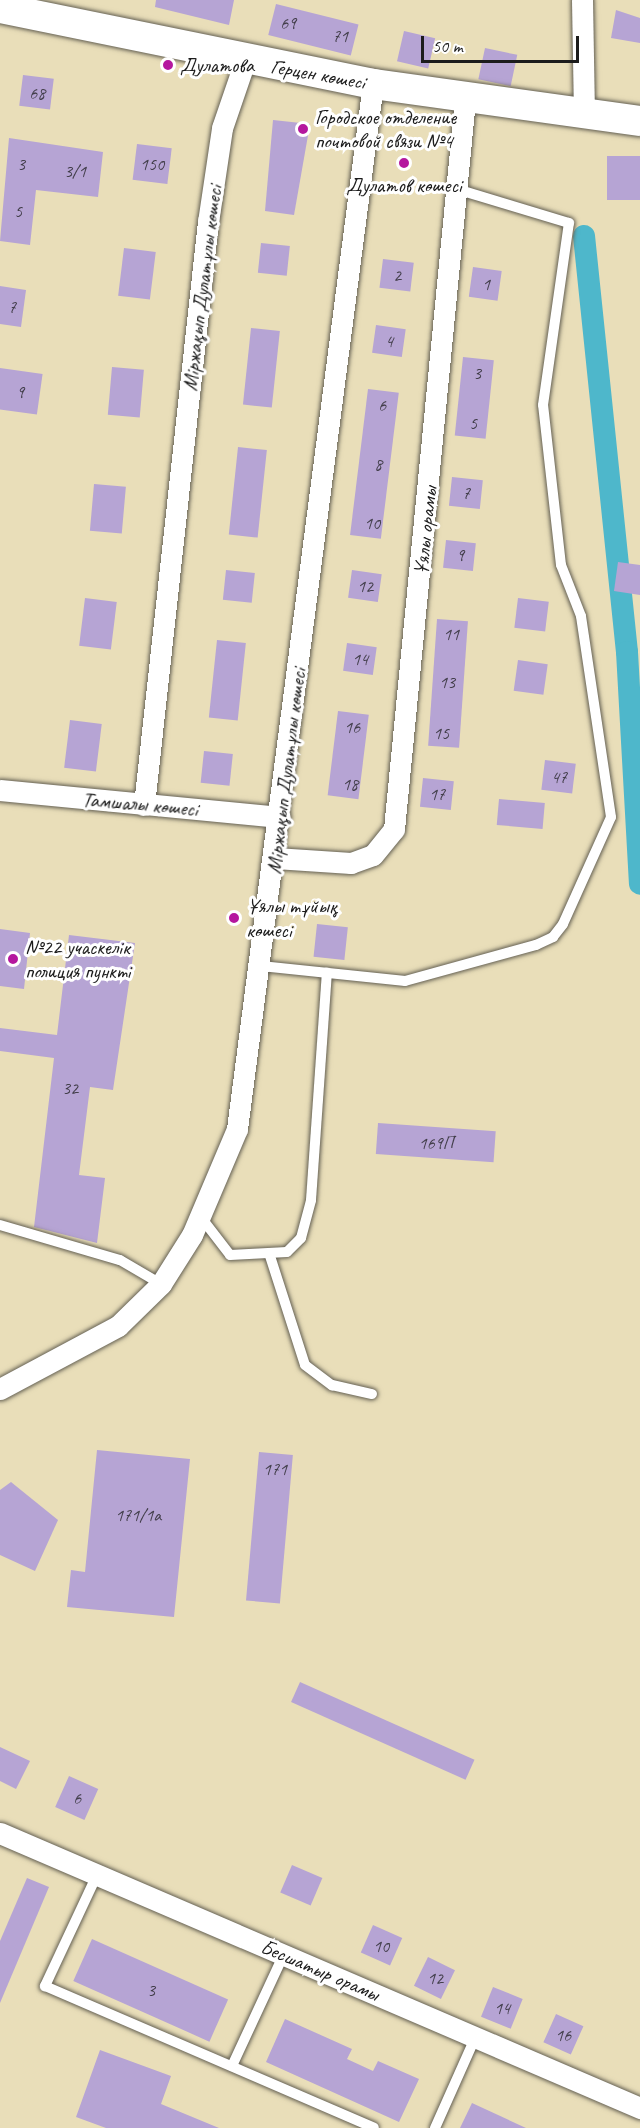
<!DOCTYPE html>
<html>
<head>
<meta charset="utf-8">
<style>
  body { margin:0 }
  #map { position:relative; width:640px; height:2128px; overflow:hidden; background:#e9deb9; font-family:Caveat,sans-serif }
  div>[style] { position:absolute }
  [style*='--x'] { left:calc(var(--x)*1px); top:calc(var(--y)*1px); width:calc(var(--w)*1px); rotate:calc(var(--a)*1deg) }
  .canal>* { height:22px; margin:-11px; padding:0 11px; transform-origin:11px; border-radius:11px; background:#4eb7cb }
  .building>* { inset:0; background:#b6a4d4; transform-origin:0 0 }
  .roads { filter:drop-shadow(0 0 2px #646053) drop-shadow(0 0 2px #646053) }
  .lane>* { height:10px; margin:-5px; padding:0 5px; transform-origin:5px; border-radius:5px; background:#fff }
  .street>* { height:21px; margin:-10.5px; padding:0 10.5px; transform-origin:10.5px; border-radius:10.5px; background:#fff }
  .secondary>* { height:30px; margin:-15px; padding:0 15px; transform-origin:15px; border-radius:15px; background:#fff }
  .dots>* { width:16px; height:16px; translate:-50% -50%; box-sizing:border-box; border:3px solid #fff; border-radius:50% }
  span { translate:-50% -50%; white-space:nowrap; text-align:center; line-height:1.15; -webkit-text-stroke:6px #fff; paint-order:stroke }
  .number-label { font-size:18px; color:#423e4a }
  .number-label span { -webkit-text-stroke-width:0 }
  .poi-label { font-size:21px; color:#1c1c1c }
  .left { translate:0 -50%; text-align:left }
  .street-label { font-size:21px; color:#1c1c1c }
  .scale { position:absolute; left:421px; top:36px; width:158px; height:27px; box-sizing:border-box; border:3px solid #1c1c1c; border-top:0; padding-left:8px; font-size:18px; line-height:21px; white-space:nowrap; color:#1c1c1c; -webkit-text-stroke:4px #fff; paint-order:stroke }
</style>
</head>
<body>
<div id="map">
  <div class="canal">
    <div style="--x:584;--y:236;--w:418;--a:84.1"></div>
    <div style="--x:627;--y:652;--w:232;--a:86.8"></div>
  </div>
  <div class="building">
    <div style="clip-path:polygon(156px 0,234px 0,229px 25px,155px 7px)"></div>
    <div style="left:276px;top:4px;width:85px;height:32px;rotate:14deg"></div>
    <div style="clip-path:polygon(616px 10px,640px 18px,640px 43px,611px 38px)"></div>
    <div style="left:404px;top:31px;width:32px;height:31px;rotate:13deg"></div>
    <div style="left:485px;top:48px;width:33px;height:32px;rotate:12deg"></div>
    <div style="left:23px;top:75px;width:31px;height:31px;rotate:7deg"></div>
    <div style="clip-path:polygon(273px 120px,310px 124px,294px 215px,265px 211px)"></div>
    <div style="clip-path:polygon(9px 138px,103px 152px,98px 197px,36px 190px,30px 245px,0 241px)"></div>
    <div style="left:137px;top:144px;width:35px;height:36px;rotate:7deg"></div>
    <div style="left:640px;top:156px;width:44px;height:33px;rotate:90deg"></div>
    <div style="left:261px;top:243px;width:29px;height:30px;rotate:6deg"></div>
    <div style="left:124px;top:248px;width:32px;height:48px;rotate:7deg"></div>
    <div style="left:383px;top:259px;width:31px;height:29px;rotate:7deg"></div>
    <div style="left:473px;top:267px;width:29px;height:30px;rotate:8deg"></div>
    <div style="clip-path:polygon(0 286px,26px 290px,21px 327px,0 324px)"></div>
    <div style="left:376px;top:325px;width:30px;height:28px;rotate:8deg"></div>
    <div style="left:251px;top:328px;width:29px;height:77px;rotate:6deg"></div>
    <div style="left:463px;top:357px;width:31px;height:79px;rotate:6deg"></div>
    <div style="left:112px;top:367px;width:32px;height:48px;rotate:5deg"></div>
    <div style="left:0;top:368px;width:43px;height:41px;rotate:8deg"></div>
    <div style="left:368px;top:389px;width:31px;height:147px;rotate:7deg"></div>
    <div style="left:238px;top:447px;width:29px;height:88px;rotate:6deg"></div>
    <div style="left:452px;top:477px;width:31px;height:29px;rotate:6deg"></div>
    <div style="left:94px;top:484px;width:32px;height:47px;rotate:5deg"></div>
    <div style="left:446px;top:540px;width:30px;height:28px;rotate:6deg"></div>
    <div style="clip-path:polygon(618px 562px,640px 565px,640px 595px,614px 591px)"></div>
    <div style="left:226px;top:570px;width:29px;height:30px;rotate:6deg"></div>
    <div style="left:352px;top:570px;width:30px;height:28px;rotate:8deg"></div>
    <div style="left:85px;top:598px;width:32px;height:48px;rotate:7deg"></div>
    <div style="left:518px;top:598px;width:31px;height:30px;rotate:7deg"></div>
    <div style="left:437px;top:619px;width:31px;height:127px;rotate:4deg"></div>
    <div style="left:217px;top:640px;width:29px;height:78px;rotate:6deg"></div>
    <div style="left:347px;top:643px;width:30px;height:28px;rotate:8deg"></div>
    <div style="left:518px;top:660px;width:30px;height:31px;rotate:8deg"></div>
    <div style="left:338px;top:711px;width:31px;height:85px;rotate:7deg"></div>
    <div style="left:70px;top:720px;width:32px;height:48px;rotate:7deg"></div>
    <div style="left:204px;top:751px;width:29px;height:32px;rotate:6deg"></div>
    <div style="left:545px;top:760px;width:31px;height:30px;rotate:7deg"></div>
    <div style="left:423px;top:778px;width:31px;height:29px;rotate:6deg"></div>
    <div style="left:499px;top:799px;width:46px;height:26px;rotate:5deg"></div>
    <div style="left:317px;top:924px;width:31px;height:33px;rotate:6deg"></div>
    <div style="clip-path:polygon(0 929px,30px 933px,24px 989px,0 986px)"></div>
    <div style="clip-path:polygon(69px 935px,135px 943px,113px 1090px,90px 1087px,79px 1175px,105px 1178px,97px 1243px,34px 1227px,54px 1058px,0 1051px,0 1028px,57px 1035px)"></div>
    <div style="left:378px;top:1123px;width:118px;height:31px;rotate:4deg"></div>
    <div style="clip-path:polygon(97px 1450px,190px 1459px,174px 1617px,67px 1607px,71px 1570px,85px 1572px)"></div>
    <div style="left:259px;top:1452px;width:34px;height:149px;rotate:5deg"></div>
    <div style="clip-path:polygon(11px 1482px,58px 1520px,35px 1571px,0 1555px,0 1490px)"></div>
    <div style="left:300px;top:1682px;width:191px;height:22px;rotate:24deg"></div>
    <div style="clip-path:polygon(0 1747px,30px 1761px,16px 1789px,0 1781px)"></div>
    <div style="left:69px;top:1776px;width:32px;height:34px;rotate:24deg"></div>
    <div style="left:292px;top:1865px;width:33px;height:30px;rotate:23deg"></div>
    <div style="clip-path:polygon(27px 1878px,49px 1887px,0 2003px,0 1941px)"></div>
    <div style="left:373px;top:1925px;width:32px;height:30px;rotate:24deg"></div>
    <div style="left:92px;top:1939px;width:149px;height:46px;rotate:24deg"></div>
    <div style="left:428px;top:1957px;width:30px;height:32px;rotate:26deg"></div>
    <div style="left:493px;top:1987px;width:32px;height:32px;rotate:22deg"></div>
    <div style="left:556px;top:2014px;width:30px;height:31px;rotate:24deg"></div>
    <div style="clip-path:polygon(285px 2019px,352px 2049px,347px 2059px,373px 2071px,378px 2061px,419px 2079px,399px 2122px,266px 2062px)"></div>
    <div style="clip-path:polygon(100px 2050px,171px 2076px,161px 2104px,219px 2128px,106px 2128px,76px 2117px)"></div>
    <div style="clip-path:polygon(472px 2103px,526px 2128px,460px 2128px)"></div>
  </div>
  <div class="roads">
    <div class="lane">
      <div style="--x:261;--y:966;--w:145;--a:5.9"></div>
      <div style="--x:405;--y:981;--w:136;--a:-15.4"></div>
      <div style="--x:536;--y:945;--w:19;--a:-25"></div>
      <div style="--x:553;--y:937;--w:16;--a:-52"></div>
      <div style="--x:563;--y:924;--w:117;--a:-65.8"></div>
      <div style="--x:611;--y:817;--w:203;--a:-98.5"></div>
      <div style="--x:581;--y:616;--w:55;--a:-111.4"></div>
      <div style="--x:561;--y:565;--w:161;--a:-96.4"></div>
      <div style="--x:543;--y:405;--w:184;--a:-81.9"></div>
      <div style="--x:569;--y:223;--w:114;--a:-163.2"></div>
      <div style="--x:200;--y:1216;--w:49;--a:52.4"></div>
      <div style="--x:230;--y:1255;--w:57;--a:-3"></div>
      <div style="--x:287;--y:1252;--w:20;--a:-45"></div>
      <div style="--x:301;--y:1238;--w:39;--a:-75"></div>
      <div style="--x:311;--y:1200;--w:228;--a:-86"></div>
      <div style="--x:0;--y:1225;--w:125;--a:16.3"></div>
      <div style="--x:120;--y:1260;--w:48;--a:30.3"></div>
      <div style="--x:270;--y:1256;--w:114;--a:72.2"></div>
      <div style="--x:305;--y:1365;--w:34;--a:37"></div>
      <div style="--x:332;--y:1385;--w:41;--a:12.7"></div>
      <div style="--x:97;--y:1875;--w:123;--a:115.1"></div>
      <div style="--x:45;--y:1986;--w:358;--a:23.3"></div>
      <div style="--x:232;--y:2066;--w:123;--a:-65.1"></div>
      <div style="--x:435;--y:2128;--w:101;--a:-66"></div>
    </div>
    <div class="street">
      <div style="--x:582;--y:0;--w:116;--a:89"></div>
      <div style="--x:0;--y:790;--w:281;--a:5.5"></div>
      <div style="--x:144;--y:805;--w:587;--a:-83.74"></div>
      <div style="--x:208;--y:222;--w:95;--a:-81.5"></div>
      <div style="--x:222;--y:128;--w:71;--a:-71.1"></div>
      <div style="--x:275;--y:858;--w:76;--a:3.8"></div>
      <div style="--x:351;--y:863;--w:23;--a:-20"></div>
      <div style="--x:373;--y:855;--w:33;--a:-51"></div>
      <div style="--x:394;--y:829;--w:732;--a:-84.44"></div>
      <div style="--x:0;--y:1389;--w:134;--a:-28.1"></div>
      <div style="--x:118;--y:1326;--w:60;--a:-44.3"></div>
      <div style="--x:161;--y:1284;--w:58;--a:-57.7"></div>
      <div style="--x:192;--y:1235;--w:115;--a:-67"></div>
      <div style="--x:237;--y:1129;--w:1054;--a:-82.59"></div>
      <div style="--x:0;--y:1833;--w:697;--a:23.25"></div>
    </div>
    <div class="secondary">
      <div style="--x:0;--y:8;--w:381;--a:11.5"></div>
      <div style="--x:373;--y:84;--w:270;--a:7.9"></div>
    </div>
  </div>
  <div class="dots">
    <div style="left:168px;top:65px;background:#b5179e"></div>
    <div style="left:303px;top:129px;background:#b5179e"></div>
    <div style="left:404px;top:163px;background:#b5179e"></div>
    <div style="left:234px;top:918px;background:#b5179e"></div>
    <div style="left:13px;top:959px;background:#b5179e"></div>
  </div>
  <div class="number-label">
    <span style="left:288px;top:23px">69</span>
    <span style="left:340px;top:36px">71</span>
    <span style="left:37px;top:93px">68</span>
    <span style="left:21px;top:164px">3</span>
    <span style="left:152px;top:164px">150</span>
    <span style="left:75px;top:171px">3/1</span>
    <span style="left:18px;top:211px">5</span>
    <span style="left:397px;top:275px">2</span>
    <span style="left:486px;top:284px">1</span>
    <span style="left:12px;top:307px">7</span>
    <span style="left:389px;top:341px">4</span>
    <span style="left:477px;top:373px">3</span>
    <span style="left:20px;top:392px">9</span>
    <span style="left:382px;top:405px">6</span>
    <span style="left:473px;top:423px">5</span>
    <span style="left:378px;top:464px">8</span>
    <span style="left:466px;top:493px">7</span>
    <span style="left:372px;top:523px">10</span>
    <span style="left:460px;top:555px">9</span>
    <span style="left:365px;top:586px">12</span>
    <span style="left:451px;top:634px">11</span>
    <span style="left:360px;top:659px">14</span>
    <span style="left:447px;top:682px">13</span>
    <span style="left:352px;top:727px">16</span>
    <span style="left:441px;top:733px">15</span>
    <span style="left:559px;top:777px">47</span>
    <span style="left:350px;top:784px">18</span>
    <span style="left:437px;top:794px">17</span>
    <span style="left:70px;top:1088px">32</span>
    <span style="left:436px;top:1143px">169П</span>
    <span style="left:275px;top:1469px">171</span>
    <span style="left:138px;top:1515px">171/1а</span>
    <span style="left:77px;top:1798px">6</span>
    <span style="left:381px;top:1946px">10</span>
    <span style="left:435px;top:1978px">12</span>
    <span style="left:151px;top:1990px">3</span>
    <span style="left:502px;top:2008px">14</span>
    <span style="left:563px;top:2035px">16</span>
  </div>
  <div class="poi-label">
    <span class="left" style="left:180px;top:65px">Дулатова</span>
    <span class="left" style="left:315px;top:129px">Городское отделение<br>почтовой связи №4</span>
    <span style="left:404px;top:185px">Дулатов көшесі</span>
    <span class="left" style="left:246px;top:918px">Ұялы тұйық<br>көшесі</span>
    <span class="left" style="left:25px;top:959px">№22 учаскелік<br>полиция пункті</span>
  </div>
  <div class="street-label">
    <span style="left:318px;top:74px;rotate:10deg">Герцен көшесі</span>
    <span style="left:202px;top:288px;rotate:-83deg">Міржақып Дулатұлы көшесі</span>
    <span style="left:425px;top:531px;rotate:-84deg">Ұялы орамы</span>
    <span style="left:286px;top:771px;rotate:-83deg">Міржақып Дулатұлы көшесі</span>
    <span style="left:140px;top:804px;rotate:5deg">Тамшалы көшесі</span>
    <span style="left:320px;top:1970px;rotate:23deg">Бесшатыр орамы</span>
  </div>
  <div class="scale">50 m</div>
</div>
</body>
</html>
